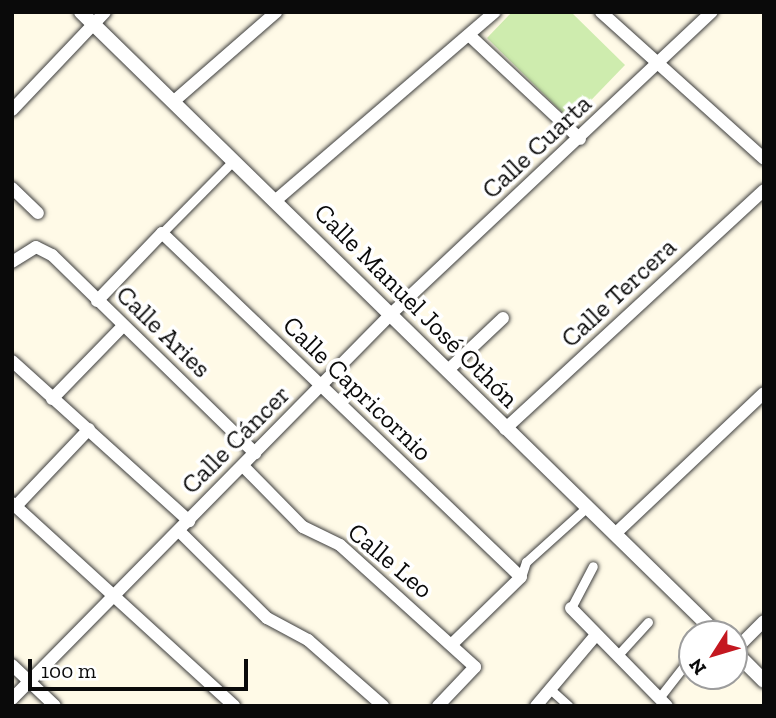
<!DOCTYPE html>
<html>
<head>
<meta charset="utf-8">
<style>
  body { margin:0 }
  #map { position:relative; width:776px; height:718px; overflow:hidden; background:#fffae7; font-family:"Zilla Slab",serif }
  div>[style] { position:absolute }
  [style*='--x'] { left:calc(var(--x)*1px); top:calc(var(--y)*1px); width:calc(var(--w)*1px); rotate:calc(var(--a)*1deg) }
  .green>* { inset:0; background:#ceecae }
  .roads { filter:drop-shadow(0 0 2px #3d3d3d) drop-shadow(0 0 2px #3d3d3d) }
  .pedestrian>* { height:9px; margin:-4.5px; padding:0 4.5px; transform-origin:4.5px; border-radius:4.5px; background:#fff }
  .minor>* { height:12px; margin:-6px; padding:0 6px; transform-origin:6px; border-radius:6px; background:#fff }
  .tertiary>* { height:14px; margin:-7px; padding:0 7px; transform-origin:7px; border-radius:7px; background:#fff }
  span { translate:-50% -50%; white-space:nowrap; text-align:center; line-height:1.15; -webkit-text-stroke:7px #fff; paint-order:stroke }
  .street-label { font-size:26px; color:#0a0a0a }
  .frame { position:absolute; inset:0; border:14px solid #0a0a0a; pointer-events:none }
  .north { position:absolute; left:678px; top:620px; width:70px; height:70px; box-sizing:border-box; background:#fff; border:2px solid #9d9d9d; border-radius:50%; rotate:233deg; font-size:19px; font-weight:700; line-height:28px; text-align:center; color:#0a0a0a }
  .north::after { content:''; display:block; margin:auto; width:24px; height:32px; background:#c41820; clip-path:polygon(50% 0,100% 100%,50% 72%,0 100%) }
  .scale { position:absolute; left:28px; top:659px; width:220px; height:32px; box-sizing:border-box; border:4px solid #0a0a0a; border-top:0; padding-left:9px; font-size:21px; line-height:24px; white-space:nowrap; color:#0a0a0a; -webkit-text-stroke:5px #fff; paint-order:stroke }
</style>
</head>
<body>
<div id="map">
  <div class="green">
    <div style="clip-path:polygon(512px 12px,571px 12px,625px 65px,571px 121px,487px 38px)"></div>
  </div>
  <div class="roads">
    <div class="pedestrian">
      <div style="--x:162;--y:233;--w:101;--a:-45.4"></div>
      <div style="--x:521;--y:577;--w:16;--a:-72"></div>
      <div style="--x:526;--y:562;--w:82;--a:-42"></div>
      <div style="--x:571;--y:608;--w:47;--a:-62.4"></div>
      <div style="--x:617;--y:656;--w:46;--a:-47.6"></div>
      <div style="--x:550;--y:689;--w:25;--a:42"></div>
      <div style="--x:659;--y:698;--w:46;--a:-52.1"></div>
    </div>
    <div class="minor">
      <div style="--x:601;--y:12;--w:219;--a:42"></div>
      <div style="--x:469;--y:35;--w:152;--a:43.1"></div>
      <div style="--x:173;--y:102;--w:137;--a:-41.1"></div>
      <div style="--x:12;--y:110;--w:135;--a:-46.5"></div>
      <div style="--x:12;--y:188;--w:36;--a:44"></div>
      <div style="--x:275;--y:201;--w:290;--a:-40.7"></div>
      <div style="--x:12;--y:262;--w:28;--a:-32"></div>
      <div style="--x:36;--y:247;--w:18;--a:27"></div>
      <div style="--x:52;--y:255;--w:284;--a:44.3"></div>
      <div style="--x:97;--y:301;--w:94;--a:-46.3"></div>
      <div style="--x:162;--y:233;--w:497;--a:43.8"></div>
      <div style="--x:521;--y:577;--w:96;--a:135.8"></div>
      <div style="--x:12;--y:361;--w:239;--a:42.1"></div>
      <div style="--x:447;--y:371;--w:77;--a:-43.4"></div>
      <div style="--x:52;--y:399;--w:102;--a:-45.8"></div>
      <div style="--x:505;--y:429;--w:352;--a:-42.7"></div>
      <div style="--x:243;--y:466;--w:86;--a:45.5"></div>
      <div style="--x:303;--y:527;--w:41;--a:25.9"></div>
      <div style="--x:340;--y:545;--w:182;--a:42.1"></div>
      <div style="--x:475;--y:667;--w:54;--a:133.5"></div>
      <div style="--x:12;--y:503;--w:301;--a:42.4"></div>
      <div style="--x:16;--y:506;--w:106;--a:-46.5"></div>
      <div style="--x:179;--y:531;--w:124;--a:44.7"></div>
      <div style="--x:267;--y:618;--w:47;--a:28.2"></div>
      <div style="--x:308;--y:640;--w:100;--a:41.3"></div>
      <div style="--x:617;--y:532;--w:202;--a:-43.4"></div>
      <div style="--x:571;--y:608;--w:137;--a:45.6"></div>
      <div style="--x:734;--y:651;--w:42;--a:-45"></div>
      <div style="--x:12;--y:665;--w:59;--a:43.6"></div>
      <div style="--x:12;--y:699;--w:540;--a:-45.45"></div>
      <div style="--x:391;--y:314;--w:441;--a:-43.3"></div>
      <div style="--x:536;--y:706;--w:93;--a:-49.8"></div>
    </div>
    <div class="tertiary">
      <div style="--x:81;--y:12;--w:890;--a:44.36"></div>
      <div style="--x:734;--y:651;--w:42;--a:45"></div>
    </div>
  </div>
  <div class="street-label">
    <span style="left:537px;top:147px;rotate:-43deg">Calle Cuarta</span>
    <span style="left:619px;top:293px;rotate:-43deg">Calle Tercera</span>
    <span style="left:416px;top:306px;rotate:45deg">Calle Manuel José Othón</span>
    <span style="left:163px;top:332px;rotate:44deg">Calle Aries</span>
    <span style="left:357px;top:389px;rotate:44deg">Calle Capricornio</span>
    <span style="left:236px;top:440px;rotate:-45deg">Calle Cáncer</span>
    <span style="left:390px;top:561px;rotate:40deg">Calle Leo</span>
  </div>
  <div class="frame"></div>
  <div class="north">N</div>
  <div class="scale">100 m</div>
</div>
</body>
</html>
